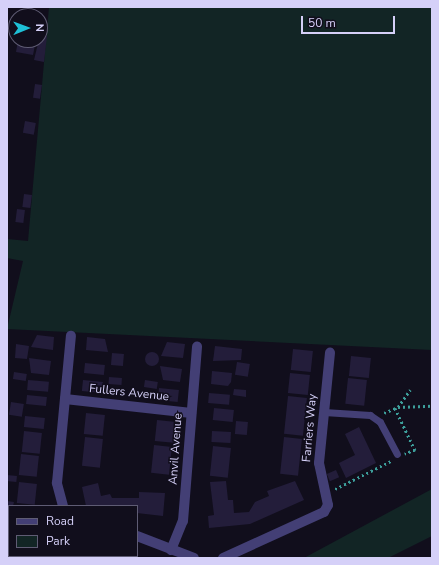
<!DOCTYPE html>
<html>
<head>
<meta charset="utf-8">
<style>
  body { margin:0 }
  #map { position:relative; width:439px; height:565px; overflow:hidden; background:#110e1c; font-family:"Nunito Sans",sans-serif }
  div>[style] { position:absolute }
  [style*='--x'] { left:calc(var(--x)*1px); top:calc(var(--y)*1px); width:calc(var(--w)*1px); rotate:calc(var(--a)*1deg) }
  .green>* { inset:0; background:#122525 }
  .building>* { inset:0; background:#231d3a; transform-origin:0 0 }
  .round { border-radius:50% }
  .path>* { height:2.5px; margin-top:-1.25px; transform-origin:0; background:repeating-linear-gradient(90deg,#3d9f9b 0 2px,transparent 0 5px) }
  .lane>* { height:7px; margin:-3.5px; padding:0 3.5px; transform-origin:3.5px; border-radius:3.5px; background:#433f75 }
  .street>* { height:10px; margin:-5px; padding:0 5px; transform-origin:5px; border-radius:5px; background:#433f75 }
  span { translate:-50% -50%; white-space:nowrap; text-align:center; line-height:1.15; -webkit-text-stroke:3px #110e1c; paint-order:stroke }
  .street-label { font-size:12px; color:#d5d0f8 }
  .frame { position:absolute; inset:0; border:8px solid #d5d0f8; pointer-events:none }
  .legend { position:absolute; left:8px; top:505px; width:130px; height:52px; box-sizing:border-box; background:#110e1c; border:1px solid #5f5c74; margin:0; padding:5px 7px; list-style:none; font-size:12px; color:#d5d0f8 }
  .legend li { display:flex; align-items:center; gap:8px; height:20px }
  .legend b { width:20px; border:1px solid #5f5c74 }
  .north { position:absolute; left:8px; top:8px; width:40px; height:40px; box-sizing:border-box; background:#110e1c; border:1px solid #5f5c74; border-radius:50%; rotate:89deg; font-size:11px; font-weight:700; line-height:16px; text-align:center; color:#d5d0f8 }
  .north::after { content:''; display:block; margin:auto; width:14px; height:18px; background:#1ec0d6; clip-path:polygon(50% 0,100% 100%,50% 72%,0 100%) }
  .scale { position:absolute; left:301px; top:16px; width:94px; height:18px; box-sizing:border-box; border:2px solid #d5d0f8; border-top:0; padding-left:5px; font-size:12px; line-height:14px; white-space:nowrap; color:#d5d0f8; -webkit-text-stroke:3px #110e1c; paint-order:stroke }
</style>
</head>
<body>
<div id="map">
  <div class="green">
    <div style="clip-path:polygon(49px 7px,432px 7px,432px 350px,7px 329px,23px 261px,7px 258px,7px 239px,28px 241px)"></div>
    <div style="clip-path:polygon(432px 489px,432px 536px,388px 558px,304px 558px)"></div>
  </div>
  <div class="building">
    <div style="clip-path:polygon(40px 35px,47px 36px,44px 62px,34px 60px)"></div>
    <div style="clip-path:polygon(18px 40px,36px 40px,33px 55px,16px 52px)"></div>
    <div style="left:35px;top:84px;width:7px;height:14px;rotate:8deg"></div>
    <div style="left:25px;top:121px;width:11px;height:12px;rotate:10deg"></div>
    <div style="left:24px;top:194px;width:8px;height:13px;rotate:7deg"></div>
    <div style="left:17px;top:209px;width:8px;height:13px;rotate:7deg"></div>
    <div style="clip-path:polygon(37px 335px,54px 337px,53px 350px,31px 347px)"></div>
    <div style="clip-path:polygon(87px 337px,105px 339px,108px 352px,86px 350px)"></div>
    <div style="clip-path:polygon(167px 342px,185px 344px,183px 358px,161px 356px)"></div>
    <div style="clip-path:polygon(16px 344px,29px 346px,27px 359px,15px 358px)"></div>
    <div style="clip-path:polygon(215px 346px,242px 349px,241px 360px,213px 361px)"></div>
    <div style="left:293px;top:349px;width:20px;height:21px;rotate:6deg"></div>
    <div class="round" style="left:145px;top:352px;width:14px;height:14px"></div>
    <div style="left:112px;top:353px;width:12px;height:12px;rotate:5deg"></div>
    <div style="left:351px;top:356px;width:20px;height:20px;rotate:6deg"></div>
    <div style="clip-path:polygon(29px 358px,51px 361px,49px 375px,31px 373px)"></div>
    <div style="left:237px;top:362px;width:13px;height:13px;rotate:9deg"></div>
    <div style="left:85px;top:363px;width:20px;height:10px;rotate:6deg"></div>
    <div style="clip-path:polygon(160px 366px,182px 369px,180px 382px,163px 380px)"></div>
    <div style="clip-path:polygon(212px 371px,232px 373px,231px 382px,228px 386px,211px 384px)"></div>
    <div style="left:14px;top:372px;width:13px;height:7px;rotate:9deg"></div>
    <div style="left:290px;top:373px;width:20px;height:20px;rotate:6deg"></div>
    <div style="left:109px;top:377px;width:13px;height:7px;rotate:4deg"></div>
    <div style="left:348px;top:378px;width:19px;height:26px;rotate:6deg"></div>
    <div style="left:28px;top:380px;width:21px;height:10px;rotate:5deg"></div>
    <div style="left:83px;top:380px;width:20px;height:11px;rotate:6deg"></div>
    <div style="left:145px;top:380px;width:13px;height:7px;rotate:9deg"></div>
    <div style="left:159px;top:388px;width:20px;height:12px;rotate:6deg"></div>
    <div style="clip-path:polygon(234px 389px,246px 390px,246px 397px,233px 395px)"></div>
    <div style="left:209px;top:393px;width:21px;height:10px;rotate:5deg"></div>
    <div style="left:27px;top:395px;width:20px;height:9px;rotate:6deg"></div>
    <div style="left:288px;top:396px;width:19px;height:38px;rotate:6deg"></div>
    <div style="left:11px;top:402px;width:13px;height:13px;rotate:9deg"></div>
    <div style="left:214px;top:408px;width:20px;height:12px;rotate:6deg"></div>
    <div style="left:86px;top:413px;width:19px;height:21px;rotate:6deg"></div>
    <div style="left:25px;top:416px;width:20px;height:11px;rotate:6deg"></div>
    <div style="left:157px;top:420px;width:19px;height:21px;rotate:6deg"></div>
    <div style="left:236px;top:421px;width:12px;height:13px;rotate:5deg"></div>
    <div style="clip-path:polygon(359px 427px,376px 463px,346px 478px,339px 463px,355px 455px,345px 434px)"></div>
    <div style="left:24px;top:431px;width:18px;height:21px;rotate:6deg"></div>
    <div style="left:212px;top:431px;width:19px;height:11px;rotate:3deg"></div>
    <div style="left:85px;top:437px;width:18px;height:29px;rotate:6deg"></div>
    <div style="left:284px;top:437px;width:18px;height:37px;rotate:6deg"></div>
    <div style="left:154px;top:445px;width:18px;height:28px;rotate:6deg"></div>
    <div style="left:213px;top:446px;width:18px;height:30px;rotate:6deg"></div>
    <div style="left:21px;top:454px;width:18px;height:21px;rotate:6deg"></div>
    <div style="left:336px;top:470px;width:8px;height:10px;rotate:67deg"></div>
    <div style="left:7px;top:475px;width:10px;height:6px;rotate:6deg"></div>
    <div style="clip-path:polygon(226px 481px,228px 500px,233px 500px,234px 513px,249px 512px,255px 502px,269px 496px,267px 491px,295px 481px,304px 500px,250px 524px,209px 528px,208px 516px,214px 515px,210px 482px)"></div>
    <div style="left:19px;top:482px;width:18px;height:21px;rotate:6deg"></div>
    <div style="clip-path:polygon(98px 483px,101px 496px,110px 494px,112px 498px,139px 498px,139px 492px,165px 493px,163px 516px,137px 513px,137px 506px,86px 506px,82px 487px)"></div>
    <div style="clip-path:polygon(7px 501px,14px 502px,13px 506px,9px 506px,9px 513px)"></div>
  </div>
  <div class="path">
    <div style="--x:398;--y:407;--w:21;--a:-55"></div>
    <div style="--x:395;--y:408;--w:47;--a:64.5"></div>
    <div style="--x:415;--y:450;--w:11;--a:158"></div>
    <div style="--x:384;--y:413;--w:15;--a:-23"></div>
    <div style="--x:398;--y:407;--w:34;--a:-2"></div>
    <div style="--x:335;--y:489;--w:63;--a:-26.6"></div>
    <div style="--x:7;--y:515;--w:2;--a:0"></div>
  </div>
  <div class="lane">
    <div style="--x:324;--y:412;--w:46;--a:3.7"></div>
    <div style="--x:370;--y:415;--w:12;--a:35"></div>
    <div style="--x:380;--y:422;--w:36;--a:62"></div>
  </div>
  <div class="street">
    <div style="--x:65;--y:399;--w:127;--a:6.3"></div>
    <div style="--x:63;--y:506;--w:24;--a:-105"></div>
    <div style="--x:57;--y:483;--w:148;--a:-84.6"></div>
    <div style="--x:137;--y:536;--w:61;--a:21.1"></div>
    <div style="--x:171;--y:550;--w:31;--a:-68"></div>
    <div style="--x:183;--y:521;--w:175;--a:-85.4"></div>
    <div style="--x:35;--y:558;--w:7;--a:-16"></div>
    <div style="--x:223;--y:558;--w:111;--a:-24.5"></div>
    <div style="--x:324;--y:512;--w:8;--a:-60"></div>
    <div style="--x:328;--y:505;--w:43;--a:-102.1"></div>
    <div style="--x:319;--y:463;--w:111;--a:-84.3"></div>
  </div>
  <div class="street-label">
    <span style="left:129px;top:393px;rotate:6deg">Fullers Avenue</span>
    <span style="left:310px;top:428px;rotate:-85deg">Farriers Way</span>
    <span style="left:176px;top:449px;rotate:-86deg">Anvil Avenue</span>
  </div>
  <div class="frame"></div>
  <ul class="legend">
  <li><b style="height:5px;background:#433f75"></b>Road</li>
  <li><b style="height:11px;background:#122525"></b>Park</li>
  </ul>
  <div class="north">N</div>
  <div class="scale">50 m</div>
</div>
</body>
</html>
